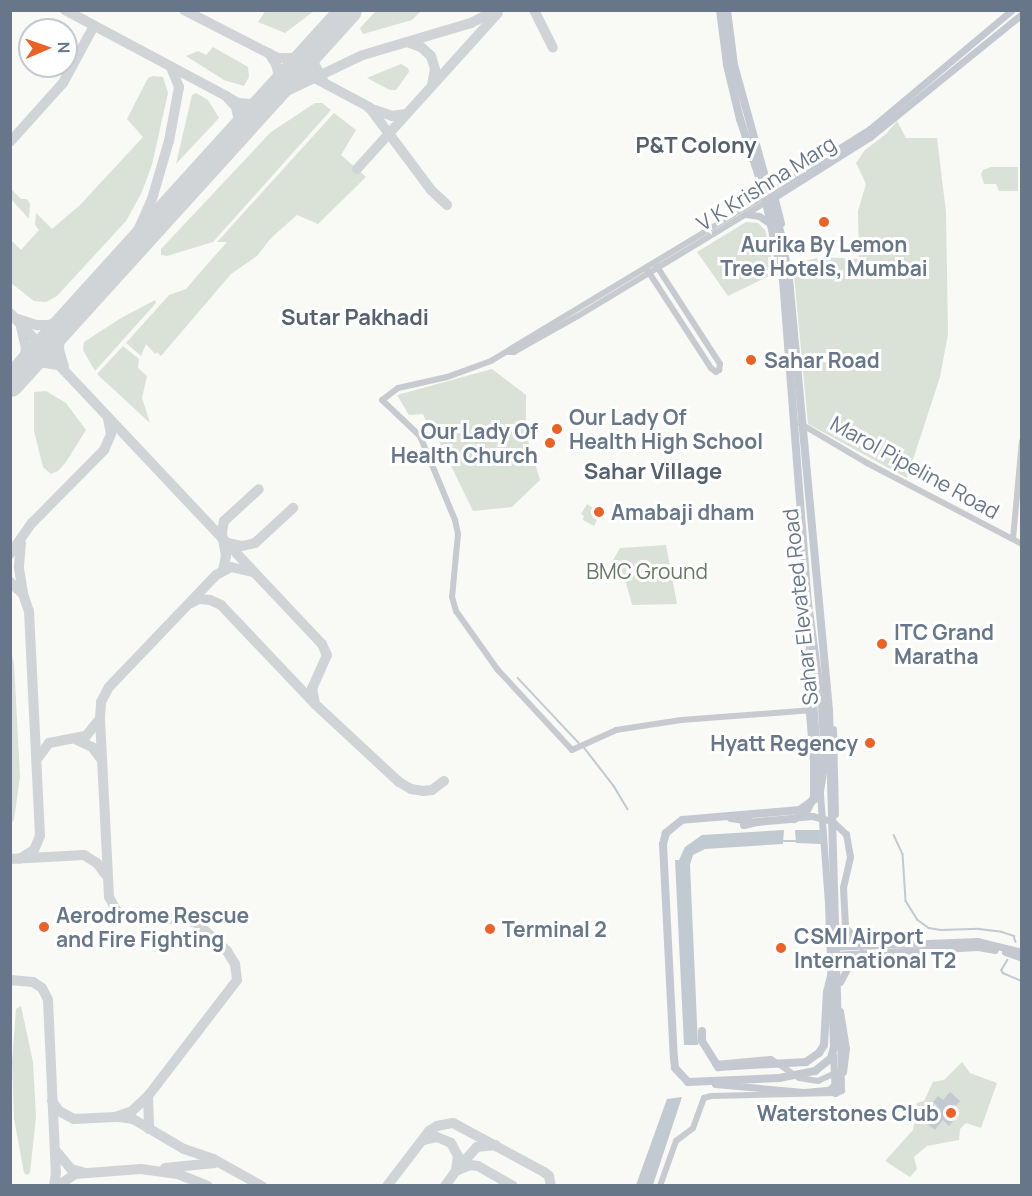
<!DOCTYPE html>
<html>
<head>
<meta charset="utf-8">
<style>
  body { margin:0 }
  #map { position:relative; width:1032px; height:1196px; overflow:hidden; background:#f9f9f6; font-family:Manrope,sans-serif }
  div>[style] { position:absolute }
  [style*='--x'] { left:calc(var(--x)*1px); top:calc(var(--y)*1px); width:calc(var(--w)*1px); rotate:calc(var(--a)*1deg) }
  .green>* { inset:0; background:#dae1d7 }
  .water>* { inset:0; background:#c1cad0 }
  .stream>* { height:1.5px; margin:-0.75px; padding:0 0.75px; transform-origin:0.75px; border-radius:0.75px; background:#c1cad0 }
  .taxiway>* { height:10px; margin:-5px; padding:0 5px; transform-origin:5px; border-radius:5px; background:#d1d4d6 }
  .runway>* { height:27px; margin:-13.5px; padding:0 13.5px; transform-origin:13.5px; border-radius:13.5px; background:#d1d4d6 }
  .tertiary>* { height:6px; margin:-3px; padding:0 3px; transform-origin:3px; border-radius:3px; background:#c7cace }
  .secondary>* { height:7px; margin:-3.5px; padding:0 3.5px; transform-origin:3.5px; border-radius:3.5px; background:#c4c9d1 }
  .primary>* { height:8px; margin:-4px; padding:0 4px; transform-origin:4px; border-radius:4px; background:#c4c9d1 }
  .dots>* { width:16px; height:16px; translate:-50% -50%; box-sizing:border-box; border:3px solid #fff; border-radius:50% }
  span { translate:-50% -50%; white-space:nowrap; text-align:center; line-height:1.15; -webkit-text-stroke:6px #fff; paint-order:stroke }
  .street-label { font-size:21px; color:#677789 }
  .poi-label { font-size:21px; color:#677789; font-weight:700 }
  .left { translate:0 -50%; text-align:left }
  .right { translate:-100% -50%; text-align:right }
  .park-label { font-size:21px; color:#657a62 }
  .neighbourhood-label { font-size:22px; color:#55616d; font-weight:700 }
  .frame { position:absolute; inset:0; border:12px solid #677789; pointer-events:none }
  .north { position:absolute; left:18px; top:18px; width:60px; height:60px; box-sizing:border-box; background:#fff; border:2px solid #c2c9d0; border-radius:50%; rotate:88deg; font-size:16px; font-weight:700; line-height:24px; text-align:center; color:#677789 }
  .north::after { content:''; display:block; margin:auto; width:21px; height:27px; background:#eb6224; clip-path:polygon(50% 0,100% 100%,50% 72%,0 100%) }
</style>
</head>
<body>
<div id="map">
  <div class="green">
    <div style="clip-path:polygon(266px 10px,314px 10px,314px 11px,285px 33px,258px 22px)"></div>
    <div style="clip-path:polygon(376px 11px,376px 10px,421px 11px,412px 20px,363px 34px,360px 28px)"></div>
    <div style="clip-path:polygon(213px 47px,248px 67px,249px 77px,244px 86px,224px 80px,186px 56px,198px 51px,206px 55px)"></div>
    <div style="clip-path:polygon(401px 64px,408px 68px,409px 72px,396px 90px,390px 90px,367px 78px)"></div>
    <div style="clip-path:polygon(153px 76px,163px 77px,168px 93px,152px 165px,141px 194px,126px 221px,57px 296px,46px 302px,34px 301px,11px 283px,11px 240px,21px 250px,39px 230px,35px 225px,36px 213px,52px 229px,80px 205px,143px 137px,127px 119px,148px 78px)"></div>
    <div style="clip-path:polygon(196px 93px,208px 100px,219px 118px,176px 164px,192px 95px)"></div>
    <div style="clip-path:polygon(315px 103px,322px 103px,331px 110px,213px 242px,167px 256px,161px 255px,161px 249px,271px 132px)"></div>
    <div style="clip-path:polygon(334px 113px,356px 130px,341px 155px,366px 177px,318px 224px,297px 215px,271px 238px,257px 256px,231px 274px,161px 356px,157px 352px,155px 354px,146px 344px,141px 356px,126px 343px,169px 295px,186px 289px,197px 276px,227px 242px,217px 242px)"></div>
    <div style="clip-path:polygon(897px 121px,906px 138px,937px 138px,946px 212px,948px 334px,940px 377px,907px 478px,808px 424px,794px 275px,796px 263px,822px 257px,859px 259px,858px 211px,866px 184px,856px 163px,865px 150px,886px 134px)"></div>
    <div style="clip-path:polygon(991px 167px,1018px 167px,1018px 191px,999px 191px,996px 184px,984px 184px,981px 174px,983px 170px)"></div>
    <div style="clip-path:polygon(11px 189px,21px 199px,27px 199px,30px 204px,29px 219px,11px 199px)"></div>
    <div style="clip-path:polygon(746px 222px,758px 223px,765px 230px,775px 273px,728px 296px,697px 252px)"></div>
    <div style="clip-path:polygon(155px 300px,156px 303px,95px 371px,83px 350px,84px 342px,121px 318px)"></div>
    <div style="clip-path:polygon(123px 346px,139px 359px,138px 368px,147px 376px,142px 398px,150px 423px,97px 374px)"></div>
    <div style="clip-path:polygon(492px 369px,526px 395px,526px 434px,540px 480px,512px 507px,473px 511px,437px 437px,433px 438px,423px 414px,409px 415px,397px 395px)"></div>
    <div style="clip-path:polygon(46px 391px,66px 403px,86px 430px,66px 462px,58px 471px,51px 474px,43px 467px,34px 431px,34px 392px)"></div>
    <div style="clip-path:polygon(587px 504px,593px 508px,599px 507px,595px 514px,599px 516px,594px 526px,583px 520px,584px 516px,581px 514px)"></div>
    <div style="clip-path:polygon(666px 545px,677px 604px,632px 605px,626px 583px,609px 567px,620px 548px)"></div>
    <div style="clip-path:polygon(10px 648px,14px 663px,20px 776px,14px 820px,11px 823px)"></div>
    <div style="clip-path:polygon(21px 1006px,33px 1062px,36px 1117px,30px 1173px,27px 1175px,24px 1173px,14px 1119px,12px 1062px,16px 1009px)"></div>
    <div style="clip-path:polygon(962px 1062px,970px 1073px,997px 1083px,981px 1128px,966px 1123px,960px 1129px,959px 1140px,927px 1146px,914px 1157px,917px 1169px,910px 1177px,885px 1161px,913px 1130px,917px 1103px,924px 1101px,933px 1082px,944px 1080px)"></div>
  </div>
  <div class="water">
    <div style="clip-path:polygon(784px 830px,783px 844px,705px 849px,693px 855px,690px 865px,698px 1045px,684px 1045px,675px 860px,679px 860px,685px 847px,702px 835px)"></div>
    <div style="clip-path:polygon(795px 830px,820px 830px,821px 844px,796px 843px)"></div>
    <div style="clip-path:polygon(950px 1092px,960px 1101px,949px 1113px,955px 1119px,949px 1126px,943px 1120px,935px 1130px,924px 1121px,937px 1105px,933px 1102px,938px 1096px,943px 1100px)"></div>
    <div style="clip-path:polygon(682px 1097px,653px 1185px,636px 1185px,667px 1099px)"></div>
  </div>
  <div class="stream">
    <div style="--x:518;--y:678;--w:89;--a:46.8"></div>
    <div style="--x:583;--y:746;--w:51;--a:52.2"></div>
    <div style="--x:614;--y:786;--w:27;--a:59"></div>
    <div style="--x:894;--y:835;--w:21;--a:65"></div>
    <div style="--x:903;--y:854;--w:47;--a:86.3"></div>
    <div style="--x:906;--y:901;--w:22;--a:58"></div>
    <div style="--x:918;--y:920;--w:14;--a:36"></div>
    <div style="--x:929;--y:928;--w:12;--a:9"></div>
    <div style="--x:941;--y:930;--w:38;--a:-2"></div>
    <div style="--x:979;--y:929;--w:23;--a:7"></div>
    <div style="--x:1002;--y:932;--w:13;--a:18"></div>
    <div style="--x:1014;--y:936;--w:6;--a:72"></div>
    <div style="--x:784;--y:841;--w:13;--a:0"></div>
    <div style="--x:1008;--y:960;--w:12;--a:121"></div>
    <div style="--x:1002;--y:970;--w:3;--a:72"></div>
    <div style="--x:1003;--y:973;--w:21;--a:23"></div>
  </div>
  <div class="taxiway">
    <div style="--x:65;--y:10;--w:183;--a:28.1"></div>
    <div style="--x:226;--y:96;--w:15;--a:48"></div>
    <div style="--x:236;--y:107;--w:14;--a:78"></div>
    <div style="--x:239;--y:121;--w:15;--a:106"></div>
    <div style="--x:184;--y:10;--w:106;--a:27.1"></div>
    <div style="--x:278;--y:58;--w:22;--a:0"></div>
    <div style="--x:300;--y:58;--w:12;--a:-31"></div>
    <div style="--x:534;--y:10;--w:42;--a:63.4"></div>
    <div style="--x:407;--y:42;--w:15;--a:20"></div>
    <div style="--x:421;--y:47;--w:13;--a:42"></div>
    <div style="--x:431;--y:56;--w:14;--a:73"></div>
    <div style="--x:435;--y:69;--w:17;--a:100"></div>
    <div style="--x:316;--y:46;--w:17;--a:97"></div>
    <div style="--x:314;--y:63;--w:19;--a:62"></div>
    <div style="--x:269;--y:53;--w:13;--a:58"></div>
    <div style="--x:276;--y:64;--w:13;--a:77"></div>
    <div style="--x:279;--y:77;--w:13;--a:103"></div>
    <div style="--x:296;--y:68;--w:83;--a:28.1"></div>
    <div style="--x:369;--y:107;--w:104;--a:53.2"></div>
    <div style="--x:431;--y:190;--w:22;--a:43"></div>
    <div style="--x:286;--y:79;--w:12;--a:-24"></div>
    <div style="--x:297;--y:74;--w:12;--a:5"></div>
    <div style="--x:226;--y:96;--w:14;--a:30"></div>
    <div style="--x:238;--y:103;--w:14;--a:4"></div>
    <div style="--x:252;--y:104;--w:14;--a:-12"></div>
    <div style="--x:266;--y:101;--w:107;--a:-25.4"></div>
    <div style="--x:363;--y:55;--w:113;--a:-16.5"></div>
    <div style="--x:471;--y:23;--w:28;--a:-27"></div>
    <div style="--x:369;--y:108;--w:24;--a:19"></div>
    <div style="--x:392;--y:116;--w:14;--a:-8"></div>
    <div style="--x:235;--y:135;--w:56;--a:-38.5"></div>
    <div style="--x:10;--y:142;--w:79;--a:-48.1"></div>
    <div style="--x:63;--y:83;--w:65;--a:-61.5"></div>
    <div style="--x:357;--y:169;--w:210;--a:-47.9"></div>
    <div style="--x:127;--y:255;--w:61;--a:-65.9"></div>
    <div style="--x:152;--y:199;--w:60;--a:-73.7"></div>
    <div style="--x:169;--y:141;--w:55;--a:-79.5"></div>
    <div style="--x:179;--y:87;--w:22;--a:-112"></div>
    <div style="--x:10;--y:313;--w:455;--a:46.7"></div>
    <div style="--x:322;--y:644;--w:12;--a:66"></div>
    <div style="--x:327;--y:655;--w:36;--a:114"></div>
    <div style="--x:312;--y:688;--w:16;--a:79"></div>
    <div style="--x:18;--y:319;--w:20;--a:18"></div>
    <div style="--x:37;--y:325;--w:12;--a:0"></div>
    <div style="--x:49;--y:325;--w:20;--a:-20"></div>
    <div style="--x:21;--y:327;--w:22;--a:77"></div>
    <div style="--x:26;--y:348;--w:23;--a:100"></div>
    <div style="--x:64;--y:367;--w:19;--a:-106"></div>
    <div style="--x:59;--y:349;--w:12;--a:-85"></div>
    <div style="--x:60;--y:337;--w:24;--a:-62"></div>
    <div style="--x:22;--y:371;--w:10;--a:-45"></div>
    <div style="--x:29;--y:364;--w:10;--a:-11"></div>
    <div style="--x:39;--y:362;--w:18;--a:9"></div>
    <div style="--x:21;--y:543;--w:25;--a:95"></div>
    <div style="--x:19;--y:568;--w:26;--a:81"></div>
    <div style="--x:227;--y:543;--w:15;--a:11"></div>
    <div style="--x:242;--y:546;--w:13;--a:-13"></div>
    <div style="--x:255;--y:543;--w:52;--a:-42.6"></div>
    <div style="--x:10;--y:554;--w:38;--a:-55"></div>
    <div style="--x:32;--y:523;--w:103;--a:-45.4"></div>
    <div style="--x:104;--y:450;--w:17;--a:-66"></div>
    <div style="--x:111;--y:434;--w:15;--a:-101"></div>
    <div style="--x:223;--y:570;--w:14;--a:-78"></div>
    <div style="--x:226;--y:556;--w:23;--a:-100"></div>
    <div style="--x:222;--y:533;--w:12;--a:-81"></div>
    <div style="--x:224;--y:521;--w:47;--a:-42.4"></div>
    <div style="--x:10;--y:582;--w:18;--a:43"></div>
    <div style="--x:23;--y:594;--w:18;--a:71"></div>
    <div style="--x:29;--y:611;--w:225;--a:87.2"></div>
    <div style="--x:40;--y:836;--w:15;--a:113"></div>
    <div style="--x:34;--y:850;--w:17;--a:149"></div>
    <div style="--x:191;--y:603;--w:9;--a:-27"></div>
    <div style="--x:199;--y:599;--w:11;--a:5"></div>
    <div style="--x:210;--y:600;--w:12;--a:24"></div>
    <div style="--x:221;--y:605;--w:137;--a:46.5"></div>
    <div style="--x:315;--y:704;--w:115;--a:42.9"></div>
    <div style="--x:399;--y:782;--w:14;--a:30"></div>
    <div style="--x:411;--y:789;--w:12;--a:9"></div>
    <div style="--x:423;--y:791;--w:9;--a:-6"></div>
    <div style="--x:432;--y:790;--w:15;--a:-37"></div>
    <div style="--x:77;--y:740;--w:17;--a:25"></div>
    <div style="--x:92;--y:747;--w:15;--a:53"></div>
    <div style="--x:37;--y:759;--w:20;--a:-53"></div>
    <div style="--x:49;--y:743;--w:38;--a:-11"></div>
    <div style="--x:86;--y:736;--w:21;--a:-51"></div>
    <div style="--x:10;--y:859;--w:74;--a:-3.1"></div>
    <div style="--x:84;--y:855;--w:15;--a:32"></div>
    <div style="--x:97;--y:863;--w:14;--a:54"></div>
    <div style="--x:10;--y:980;--w:23;--a:5"></div>
    <div style="--x:33;--y:982;--w:11;--a:34"></div>
    <div style="--x:42;--y:988;--w:13;--a:63"></div>
    <div style="--x:48;--y:1000;--w:173;--a:87.4"></div>
    <div style="--x:56;--y:1173;--w:13;--a:99"></div>
    <div style="--x:148;--y:1096;--w:33;--a:88"></div>
    <div style="--x:52;--y:1101;--w:12;--a:55"></div>
    <div style="--x:59;--y:1111;--w:17;--a:28"></div>
    <div style="--x:74;--y:1119;--w:41;--a:-2.8"></div>
    <div style="--x:115;--y:1117;--w:18;--a:-19"></div>
    <div style="--x:132;--y:1111;--w:22;--a:-43"></div>
    <div style="--x:148;--y:1096;--w:146;--a:-52.5"></div>
    <div style="--x:237;--y:980;--w:16;--a:-97"></div>
    <div style="--x:235;--y:964;--w:15;--a:-122"></div>
    <div style="--x:227;--y:951;--w:41;--a:-137"></div>
    <div style="--x:197;--y:923;--w:16;--a:-166"></div>
    <div style="--x:181;--y:919;--w:54;--a:-177.9"></div>
    <div style="--x:127;--y:917;--w:13;--a:-148"></div>
    <div style="--x:116;--y:910;--w:15;--a:-118"></div>
    <div style="--x:109;--y:897;--w:179;--a:-92.9"></div>
    <div style="--x:100;--y:718;--w:16;--a:-86"></div>
    <div style="--x:101;--y:702;--w:17;--a:-62"></div>
    <div style="--x:109;--y:687;--w:155;--a:-46.3"></div>
    <div style="--x:216;--y:575;--w:17;--a:-28"></div>
    <div style="--x:231;--y:567;--w:23;--a:13"></div>
    <div style="--x:119;--y:1117;--w:14;--a:8"></div>
    <div style="--x:133;--y:1119;--w:59;--a:30.5"></div>
    <div style="--x:184;--y:1149;--w:31;--a:19"></div>
    <div style="--x:213;--y:1159;--w:56;--a:28.9"></div>
    <div style="--x:423;--y:1140;--w:14;--a:-12"></div>
    <div style="--x:437;--y:1137;--w:15;--a:23"></div>
    <div style="--x:451;--y:1143;--w:15;--a:62"></div>
    <div style="--x:458;--y:1156;--w:15;--a:98"></div>
    <div style="--x:56;--y:1151;--w:23;--a:50"></div>
    <div style="--x:71;--y:1169;--w:11;--a:15"></div>
    <div style="--x:165;--y:1168;--w:50;--a:-5.7"></div>
    <div style="--x:458;--y:1168;--w:28;--a:-48"></div>
    <div style="--x:477;--y:1147;--w:19;--a:-6"></div>
    <div style="--x:58;--y:1186;--w:21;--a:-35"></div>
    <div style="--x:75;--y:1174;--w:66;--a:-4.3"></div>
    <div style="--x:141;--y:1169;--w:37;--a:8"></div>
    <div style="--x:178;--y:1174;--w:32;--a:22"></div>
    <div style="--x:387;--y:1186;--w:69;--a:-52.6"></div>
    <div style="--x:429;--y:1131;--w:9;--a:-32"></div>
    <div style="--x:437;--y:1126;--w:16;--a:-11"></div>
    <div style="--x:453;--y:1123;--w:103;--a:28.3"></div>
    <div style="--x:544;--y:1172;--w:6;--a:39"></div>
    <div style="--x:549;--y:1176;--w:10;--a:79"></div>
    <div style="--x:445;--y:1186;--w:19;--a:-54"></div>
    <div style="--x:456;--y:1171;--w:15;--a:-23"></div>
    <div style="--x:470;--y:1165;--w:8;--a:7"></div>
    <div style="--x:478;--y:1166;--w:40;--a:29.7"></div>
  </div>
  <div class="runway">
    <div style="--x:10;--y:383;--w:503;--a:-47.82"></div>
  </div>
  <div class="tertiary">
    <div style="--x:761;--y:198;--w:315;--a:148.9"></div>
    <div style="--x:491;--y:361;--w:47;--a:160"></div>
    <div style="--x:447;--y:377;--w:50;--a:167.3"></div>
    <div style="--x:398;--y:388;--w:20;--a:143"></div>
    <div style="--x:382;--y:400;--w:52;--a:43.5"></div>
    <div style="--x:420;--y:436;--w:91;--a:67.4"></div>
    <div style="--x:455;--y:520;--w:14;--a:78"></div>
    <div style="--x:458;--y:534;--w:63;--a:95.4"></div>
    <div style="--x:452;--y:597;--w:15;--a:74"></div>
    <div style="--x:456;--y:611;--w:72;--a:54.6"></div>
    <div style="--x:498;--y:670;--w:109;--a:47.2"></div>
    <div style="--x:572;--y:750;--w:48;--a:-24.4"></div>
    <div style="--x:616;--y:730;--w:66;--a:-8.7"></div>
    <div style="--x:681;--y:720;--w:132;--a:-4.3"></div>
    <div style="--x:648;--y:271;--w:116;--a:57"></div>
    <div style="--x:711;--y:368;--w:6;--a:39"></div>
    <div style="--x:716;--y:372;--w:4;--a:-34"></div>
    <div style="--x:719;--y:370;--w:6;--a:-81"></div>
    <div style="--x:720;--y:364;--w:118;--a:-122.9"></div>
    <div style="--x:509;--y:352;--w:5;--a:0"></div>
    <div style="--x:514;--y:352;--w:73;--a:-29.4"></div>
    <div style="--x:578;--y:316;--w:216;--a:-31.2"></div>
    <div style="--x:801;--y:424;--w:77;--a:30.6"></div>
    <div style="--x:867;--y:463;--w:175;--a:27.6"></div>
    <div style="--x:1013;--y:539;--w:98;--a:-84.8"></div>
    <div style="--x:715;--y:1064;--w:56;--a:-5.1"></div>
    <div style="--x:771;--y:1059;--w:34;--a:34"></div>
    <div style="--x:799;--y:1078;--w:19;--a:9"></div>
    <div style="--x:818;--y:1081;--w:21;--a:-25"></div>
    <div style="--x:660;--y:1186;--w:48;--a:-70.4"></div>
    <div style="--x:676;--y:1141;--w:21;--a:-37"></div>
    <div style="--x:693;--y:1128;--w:32;--a:-70"></div>
    <div style="--x:704;--y:1098;--w:7;--a:-16"></div>
    <div style="--x:711;--y:1096;--w:124;--a:-1.4"></div>
  </div>
  <div class="secondary">
    <div style="--x:773;--y:191;--w:33;--a:76"></div>
    <div style="--x:765;--y:195;--w:124;--a:-32.2"></div>
    <div style="--x:870;--y:129;--w:185;--a:-40"></div>
    <div style="--x:773;--y:198;--w:115;--a:-32.2"></div>
    <div style="--x:870;--y:137;--w:196;--a:-39"></div>
    <div style="--x:746;--y:214;--w:13;--a:9"></div>
    <div style="--x:759;--y:216;--w:12;--a:35"></div>
    <div style="--x:809;--y:644;--w:260;--a:85.8"></div>
    <div style="--x:828;--y:903;--w:141;--a:88"></div>
    <div style="--x:833;--y:729;--w:85;--a:88.7"></div>
    <div style="--x:801;--y:817;--w:11;--a:-5"></div>
    <div style="--x:812;--y:816;--w:21;--a:14"></div>
    <div style="--x:832;--y:821;--w:19;--a:43"></div>
    <div style="--x:846;--y:834;--w:23;--a:80"></div>
    <div style="--x:850;--y:857;--w:31;--a:103"></div>
    <div style="--x:843;--y:887;--w:40;--a:87.1"></div>
    <div style="--x:845;--y:927;--w:20;--a:49"></div>
    <div style="--x:858;--y:942;--w:14;--a:12"></div>
    <div style="--x:730;--y:818;--w:21;--a:8"></div>
    <div style="--x:838;--y:931;--w:7;--a:56"></div>
    <div style="--x:842;--y:937;--w:14;--a:34"></div>
    <div style="--x:831;--y:947;--w:146;--a:-2.4"></div>
    <div style="--x:977;--y:941;--w:46;--a:13.7"></div>
    <div style="--x:1005;--y:952;--w:18;--a:19"></div>
    <div style="--x:832;--y:955;--w:146;--a:-3.1"></div>
    <div style="--x:978;--y:947;--w:17;--a:10"></div>
    <div style="--x:840;--y:982;--w:24;--a:-62"></div>
    <div style="--x:851;--y:961;--w:13;--a:-39"></div>
    <div style="--x:840;--y:1011;--w:37;--a:81"></div>
    <div style="--x:846;--y:1048;--w:24;--a:97"></div>
    <div style="--x:833;--y:1055;--w:38;--a:87"></div>
    <div style="--x:835;--y:1093;--w:7;--a:-27"></div>
    <div style="--x:841;--y:1090;--w:62;--a:-90.9"></div>
    <div style="--x:715;--y:1084;--w:89;--a:5.1"></div>
    <div style="--x:804;--y:1092;--w:25;--a:-5"></div>
    <div style="--x:829;--y:1090;--w:10;--a:-45"></div>
  </div>
  <div class="primary">
    <div style="--x:720;--y:10;--w:55;--a:82.7"></div>
    <div style="--x:727;--y:65;--w:56;--a:76.5"></div>
    <div style="--x:740;--y:119;--w:74;--a:71.8"></div>
    <div style="--x:763;--y:189;--w:93;--a:77.6"></div>
    <div style="--x:783;--y:280;--w:324;--a:85.6"></div>
    <div style="--x:808;--y:603;--w:104;--a:82.3"></div>
    <div style="--x:822;--y:706;--w:54;--a:86.8"></div>
    <div style="--x:825;--y:760;--w:36;--a:99"></div>
    <div style="--x:819;--y:796;--w:24;--a:144"></div>
    <div style="--x:800;--y:810;--w:118;--a:175.2"></div>
    <div style="--x:682;--y:820;--w:21;--a:141"></div>
    <div style="--x:666;--y:833;--w:11;--a:105"></div>
    <div style="--x:663;--y:844;--w:214;--a:87.1"></div>
    <div style="--x:674;--y:1058;--w:10;--a:84"></div>
    <div style="--x:675;--y:1068;--w:19;--a:47"></div>
    <div style="--x:688;--y:1082;--w:91;--a:-2.5"></div>
    <div style="--x:779;--y:1078;--w:37;--a:-11"></div>
    <div style="--x:815;--y:1071;--w:21;--a:-39"></div>
    <div style="--x:831;--y:1058;--w:28;--a:-75"></div>
    <div style="--x:838;--y:1031;--w:321;--a:-91.6"></div>
    <div style="--x:829;--y:710;--w:432;--a:-95.3"></div>
    <div style="--x:789;--y:280;--w:43;--a:-99.5"></div>
    <div style="--x:782;--y:238;--w:180;--a:-105.5"></div>
    <div style="--x:734;--y:65;--w:55;--a:-97.3"></div>
    <div style="--x:744;--y:825;--w:13;--a:-13"></div>
    <div style="--x:757;--y:822;--w:37;--a:-5"></div>
    <div style="--x:794;--y:819;--w:12;--a:-24"></div>
    <div style="--x:805;--y:814;--w:19;--a:-62"></div>
    <div style="--x:814;--y:797;--w:35;--a:-90"></div>
    <div style="--x:814;--y:762;--w:97;--a:-94.7"></div>
    <div style="--x:806;--y:665;--w:41;--a:-88.6"></div>
    <div style="--x:702;--y:1031;--w:10;--a:90"></div>
    <div style="--x:702;--y:1041;--w:31;--a:58"></div>
    <div style="--x:718;--y:1067;--w:88;--a:-3.3"></div>
    <div style="--x:806;--y:1062;--w:16;--a:-35"></div>
    <div style="--x:819;--y:1053;--w:9;--a:-58"></div>
    <div style="--x:824;--y:1045;--w:53;--a:-86.8"></div>
    <div style="--x:827;--y:992;--w:25;--a:-76"></div>
  </div>
  <div class="dots">
    <div style="left:824px;top:222px;background:#eb6224"></div>
    <div style="left:751px;top:360px;background:#eb6224"></div>
    <div style="left:557px;top:429px;background:#eb6224"></div>
    <div style="left:550px;top:443px;background:#eb6224"></div>
    <div style="left:599px;top:512px;background:#eb6224"></div>
    <div style="left:882px;top:644px;background:#eb6224"></div>
    <div style="left:870px;top:743px;background:#eb6224"></div>
    <div style="left:44px;top:927px;background:#eb6224"></div>
    <div style="left:490px;top:929px;background:#eb6224"></div>
    <div style="left:781px;top:948px;background:#eb6224"></div>
    <div style="left:951px;top:1113px;background:#eb6224"></div>
  </div>
  <div class="street-label">
    <span style="left:766px;top:183px;rotate:-32deg">V K Krishna Marg</span>
    <span style="left:915px;top:467px;rotate:29deg">Marol Pipeline Road</span>
    <span style="left:800px;top:607px;rotate:-96deg">Sahar Elevated Road</span>
  </div>
  <div class="poi-label">
    <span style="left:824px;top:256px">Aurika By Lemon<br>Tree Hotels, Mumbai</span>
    <span class="left" style="left:764px;top:360px">Sahar Road</span>
    <span class="left" style="left:569px;top:429px">Our Lady Of<br>Health High School</span>
    <span class="right" style="left:538px;top:443px">Our Lady Of<br>Health Church</span>
    <span class="left" style="left:611px;top:512px">Amabaji dham</span>
    <span class="left" style="left:894px;top:644px">ITC Grand<br>Maratha</span>
    <span class="right" style="left:858px;top:743px">Hyatt Regency</span>
    <span class="left" style="left:56px;top:927px">Aerodrome Rescue<br>and Fire Fighting</span>
    <span class="left" style="left:502px;top:929px">Terminal 2</span>
    <span class="left" style="left:794px;top:948px">CSMI Airport<br>International T2</span>
    <span class="right" style="left:939px;top:1113px">Waterstones Club</span>
  </div>
  <div class="park-label">
    <span style="left:647px;top:571px">BMC Ground</span>
  </div>
  <div class="neighbourhood-label">
    <span style="left:696px;top:146px">P&amp;T Colony</span>
    <span style="left:355px;top:318px">Sutar Pakhadi</span>
    <span style="left:653px;top:472px">Sahar Village</span>
  </div>
  <div class="frame"></div>
  <div class="north">N</div>
</div>
</body>
</html>
